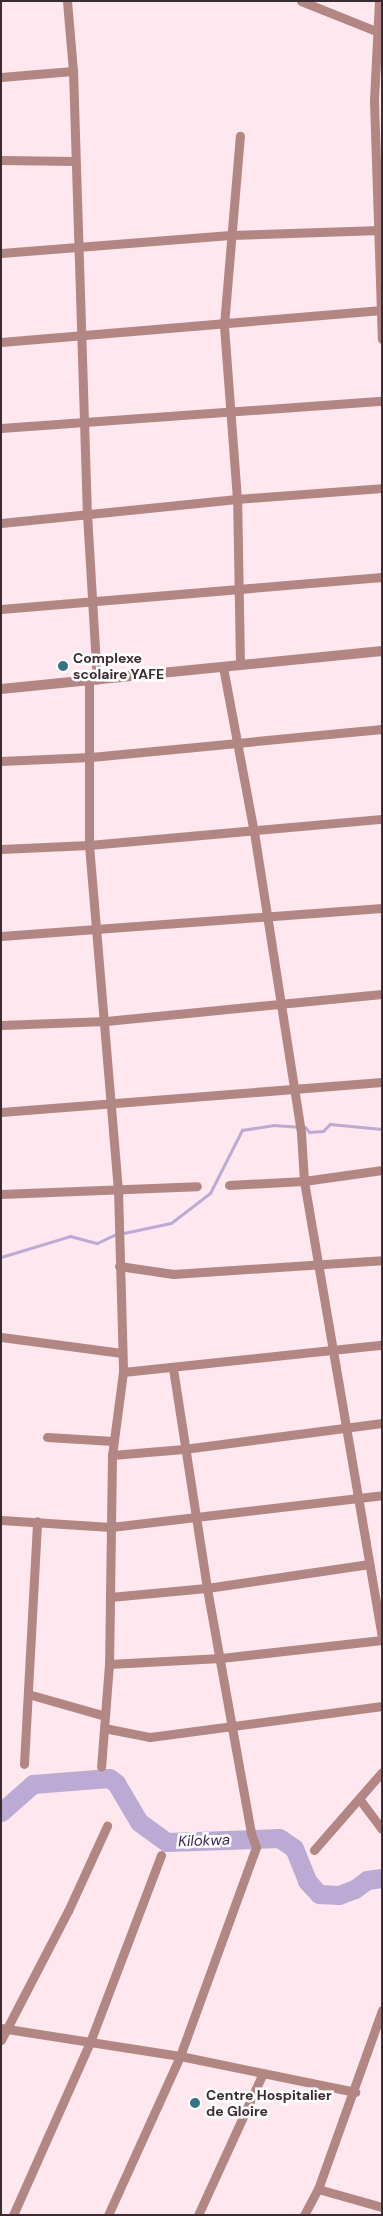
<!DOCTYPE html>
<html>
<head>
<meta charset="utf-8">
<style>
  body { margin:0 }
  #map { position:relative; width:383px; height:2216px; overflow:hidden; background:#fee7ee; font-family:"DM Sans",sans-serif }
  div>[style] { position:absolute }
  [style*='--x'] { left:calc(var(--x)*1px); top:calc(var(--y)*1px); width:calc(var(--w)*1px); rotate:calc(var(--a)*1deg) }
  .stream>* { height:3px; margin:-1.5px; padding:0 1.5px; transform-origin:1.5px; border-radius:1.5px; background:#bbaad4 }
  .river>* { height:19px; margin:-9.5px; padding:0 9.5px; transform-origin:9.5px; border-radius:9.5px; background:#bbaad4 }
  .minor>* { height:9px; margin:-4.5px; padding:0 4.5px; transform-origin:4.5px; border-radius:4.5px; background:#b28683 }
  .tertiary>* { height:10px; margin:-5px; padding:0 5px; transform-origin:5px; border-radius:5px; background:#b28683 }
  .dots>* { width:14px; height:14px; translate:-50% -50%; box-sizing:border-box; border:2px solid #fff; border-radius:50% }
  span { translate:-50% -50%; white-space:nowrap; text-align:center; line-height:1.15; -webkit-text-stroke:5px #fff; paint-order:stroke }
  .poi-label { font-size:14px; color:#3a2b30; font-weight:700 }
  .left { translate:0 -50%; text-align:left }
  .water-label { font-size:15px; color:#361e51; font-style:italic }
  .frame { position:absolute; inset:0; border:2px solid #3a2b30; pointer-events:none }
</style>
</head>
<body>
<div id="map">
  <div class="stream">
    <div style="--x:1;--y:1257;--w:72;--a:-16.9"></div>
    <div style="--x:70;--y:1236;--w:28;--a:15"></div>
    <div style="--x:97;--y:1243;--w:19;--a:-25"></div>
    <div style="--x:114;--y:1235;--w:58;--a:-11.9"></div>
    <div style="--x:171;--y:1223;--w:49;--a:-37.6"></div>
    <div style="--x:210;--y:1193;--w:71;--a:-63.1"></div>
    <div style="--x:242;--y:1130;--w:31;--a:-9"></div>
    <div style="--x:273;--y:1125;--w:32;--a:4"></div>
    <div style="--x:305;--y:1127;--w:6;--a:51"></div>
    <div style="--x:309;--y:1132;--w:14;--a:-4"></div>
    <div style="--x:323;--y:1131;--w:10;--a:-45"></div>
    <div style="--x:330;--y:1124;--w:52;--a:5.5"></div>
  </div>
  <div class="river">
    <div style="--x:1;--y:1812;--w:43;--a:-41.2"></div>
    <div style="--x:33;--y:1784;--w:76;--a:-4.5"></div>
    <div style="--x:109;--y:1778;--w:9;--a:36"></div>
    <div style="--x:116;--y:1783;--w:45;--a:59.5"></div>
    <div style="--x:139;--y:1822;--w:34;--a:36"></div>
    <div style="--x:167;--y:1842;--w:112;--a:-2"></div>
    <div style="--x:279;--y:1838;--w:18;--a:34"></div>
    <div style="--x:294;--y:1848;--w:35;--a:68"></div>
    <div style="--x:307;--y:1881;--w:18;--a:47"></div>
    <div style="--x:319;--y:1894;--w:20;--a:3"></div>
    <div style="--x:339;--y:1895;--w:17;--a:-21"></div>
    <div style="--x:355;--y:1889;--w:15;--a:-37"></div>
    <div style="--x:367;--y:1880;--w:15;--a:-8"></div>
  </div>
  <div class="minor">
    <div style="--x:67;--y:1;--w:70;--a:85.1"></div>
    <div style="--x:73;--y:71;--w:443;--a:88.2"></div>
    <div style="--x:87;--y:514;--w:166;--a:86.6"></div>
    <div style="--x:301;--y:1;--w:81;--a:21.8"></div>
    <div style="--x:379;--y:1;--w:100;--a:92.9"></div>
    <div style="--x:374;--y:101;--w:238;--a:88.1"></div>
    <div style="--x:1;--y:77;--w:72;--a:-4.8"></div>
    <div style="--x:1;--y:160;--w:74;--a:0.8"></div>
    <div style="--x:1;--y:253;--w:230;--a:-4.5"></div>
    <div style="--x:230;--y:235;--w:150;--a:-1.9"></div>
    <div style="--x:1;--y:342;--w:382;--a:-4.8"></div>
    <div style="--x:1;--y:428;--w:382;--a:-4.1"></div>
    <div style="--x:1;--y:523;--w:237;--a:-5.8"></div>
    <div style="--x:237;--y:499;--w:145;--a:-4.3"></div>
    <div style="--x:1;--y:609;--w:382;--a:-4.8"></div>
    <div style="--x:240;--y:664;--w:165;--a:-91"></div>
    <div style="--x:237;--y:499;--w:174;--a:-94.3"></div>
    <div style="--x:224;--y:325;--w:190;--a:-85.2"></div>
    <div style="--x:223;--y:667;--w:168;--a:79.4"></div>
    <div style="--x:254;--y:832;--w:305;--a:81.1"></div>
    <div style="--x:301;--y:1133;--w:48;--a:86.4"></div>
    <div style="--x:304;--y:1181;--w:463;--a:80.3"></div>
    <div style="--x:89;--y:681;--w:164;--a:90"></div>
    <div style="--x:89;--y:845;--w:345;--a:85.2"></div>
    <div style="--x:118;--y:1189;--w:183;--a:88.4"></div>
    <div style="--x:123;--y:1372;--w:84;--a:97.5"></div>
    <div style="--x:112;--y:1455;--w:209;--a:90.8"></div>
    <div style="--x:109;--y:1664;--w:103;--a:94.4"></div>
    <div style="--x:1;--y:761;--w:90;--a:-2.5"></div>
    <div style="--x:91;--y:757;--w:292;--a:-5.5"></div>
    <div style="--x:1;--y:849;--w:88;--a:-2.6"></div>
    <div style="--x:89;--y:845;--w:294;--a:-5.1"></div>
    <div style="--x:1;--y:936;--w:382;--a:-4.2"></div>
    <div style="--x:1;--y:1025;--w:105;--a:-2.2"></div>
    <div style="--x:106;--y:1021;--w:277;--a:-5.6"></div>
    <div style="--x:1;--y:1112;--w:382;--a:-4.5"></div>
    <div style="--x:229;--y:1185;--w:75;--a:-3.1"></div>
    <div style="--x:304;--y:1181;--w:79;--a:-8"></div>
    <div style="--x:1;--y:1194;--w:196;--a:-2.3"></div>
    <div style="--x:119;--y:1266;--w:55;--a:8.4"></div>
    <div style="--x:173;--y:1274;--w:209;--a:-3.8"></div>
    <div style="--x:1;--y:1337;--w:122;--a:7.5"></div>
    <div style="--x:123;--y:1372;--w:260;--a:-6"></div>
    <div style="--x:47;--y:1437;--w:66;--a:3.5"></div>
    <div style="--x:112;--y:1455;--w:72;--a:-4.8"></div>
    <div style="--x:184;--y:1449;--w:200;--a:-7.5"></div>
    <div style="--x:1;--y:1520;--w:110;--a:3.6"></div>
    <div style="--x:111;--y:1527;--w:273;--a:-6.7"></div>
    <div style="--x:110;--y:1597;--w:97;--a:-5.3"></div>
    <div style="--x:207;--y:1588;--w:164;--a:-8.4"></div>
    <div style="--x:109;--y:1664;--w:112;--a:-3.1"></div>
    <div style="--x:221;--y:1658;--w:162;--a:-6.4"></div>
    <div style="--x:28;--y:1694;--w:80;--a:15.9"></div>
    <div style="--x:104;--y:1728;--w:47;--a:11.1"></div>
    <div style="--x:150;--y:1737;--w:234;--a:-7.6"></div>
    <div style="--x:24;--y:1764;--w:243;--a:-86.9"></div>
    <div style="--x:360;--y:1800;--w:36;--a:53"></div>
    <div style="--x:314;--y:1850;--w:103;--a:-48.9"></div>
    <div style="--x:1;--y:2028;--w:181;--a:8.9"></div>
    <div style="--x:180;--y:2056;--w:179;--a:11.6"></div>
    <div style="--x:1;--y:2040;--w:145;--a:-62.6"></div>
    <div style="--x:68;--y:1911;--w:94;--a:-65.4"></div>
    <div style="--x:318;--y:2189;--w:66;--a:15.7"></div>
    <div style="--x:13;--y:2215;--w:189;--a:-66"></div>
    <div style="--x:90;--y:2042;--w:200;--a:-69.2"></div>
    <div style="--x:108;--y:2215;--w:175;--a:-65.6"></div>
    <div style="--x:180;--y:2056;--w:222;--a:-70"></div>
    <div style="--x:256;--y:1847;--w:15;--a:-110"></div>
    <div style="--x:251;--y:1833;--w:249;--a:-100.2"></div>
    <div style="--x:207;--y:1588;--w:223;--a:-98.8"></div>
    <div style="--x:198;--y:2215;--w:156;--a:-65.4"></div>
    <div style="--x:304;--y:2215;--w:30;--a:-62"></div>
    <div style="--x:318;--y:2189;--w:190;--a:-70.3"></div>
  </div>
  <div class="tertiary">
    <div style="--x:1;--y:689;--w:383;--a:-5.7"></div>
  </div>
  <div class="dots">
    <div style="left:63px;top:666px;background:#357388"></div>
    <div style="left:195px;top:2103px;background:#357388"></div>
  </div>
  <div class="poi-label">
    <span class="left" style="left:73px;top:666px">Complexe<br>scolaire YAFE</span>
    <span class="left" style="left:206px;top:2103px">Centre Hospitalier<br>de Gloire</span>
  </div>
  <div class="water-label">
    <span style="left:204px;top:1841px;rotate:-2deg">Kilokwa</span>
  </div>
  <div class="frame"></div>
</div>
</body>
</html>
